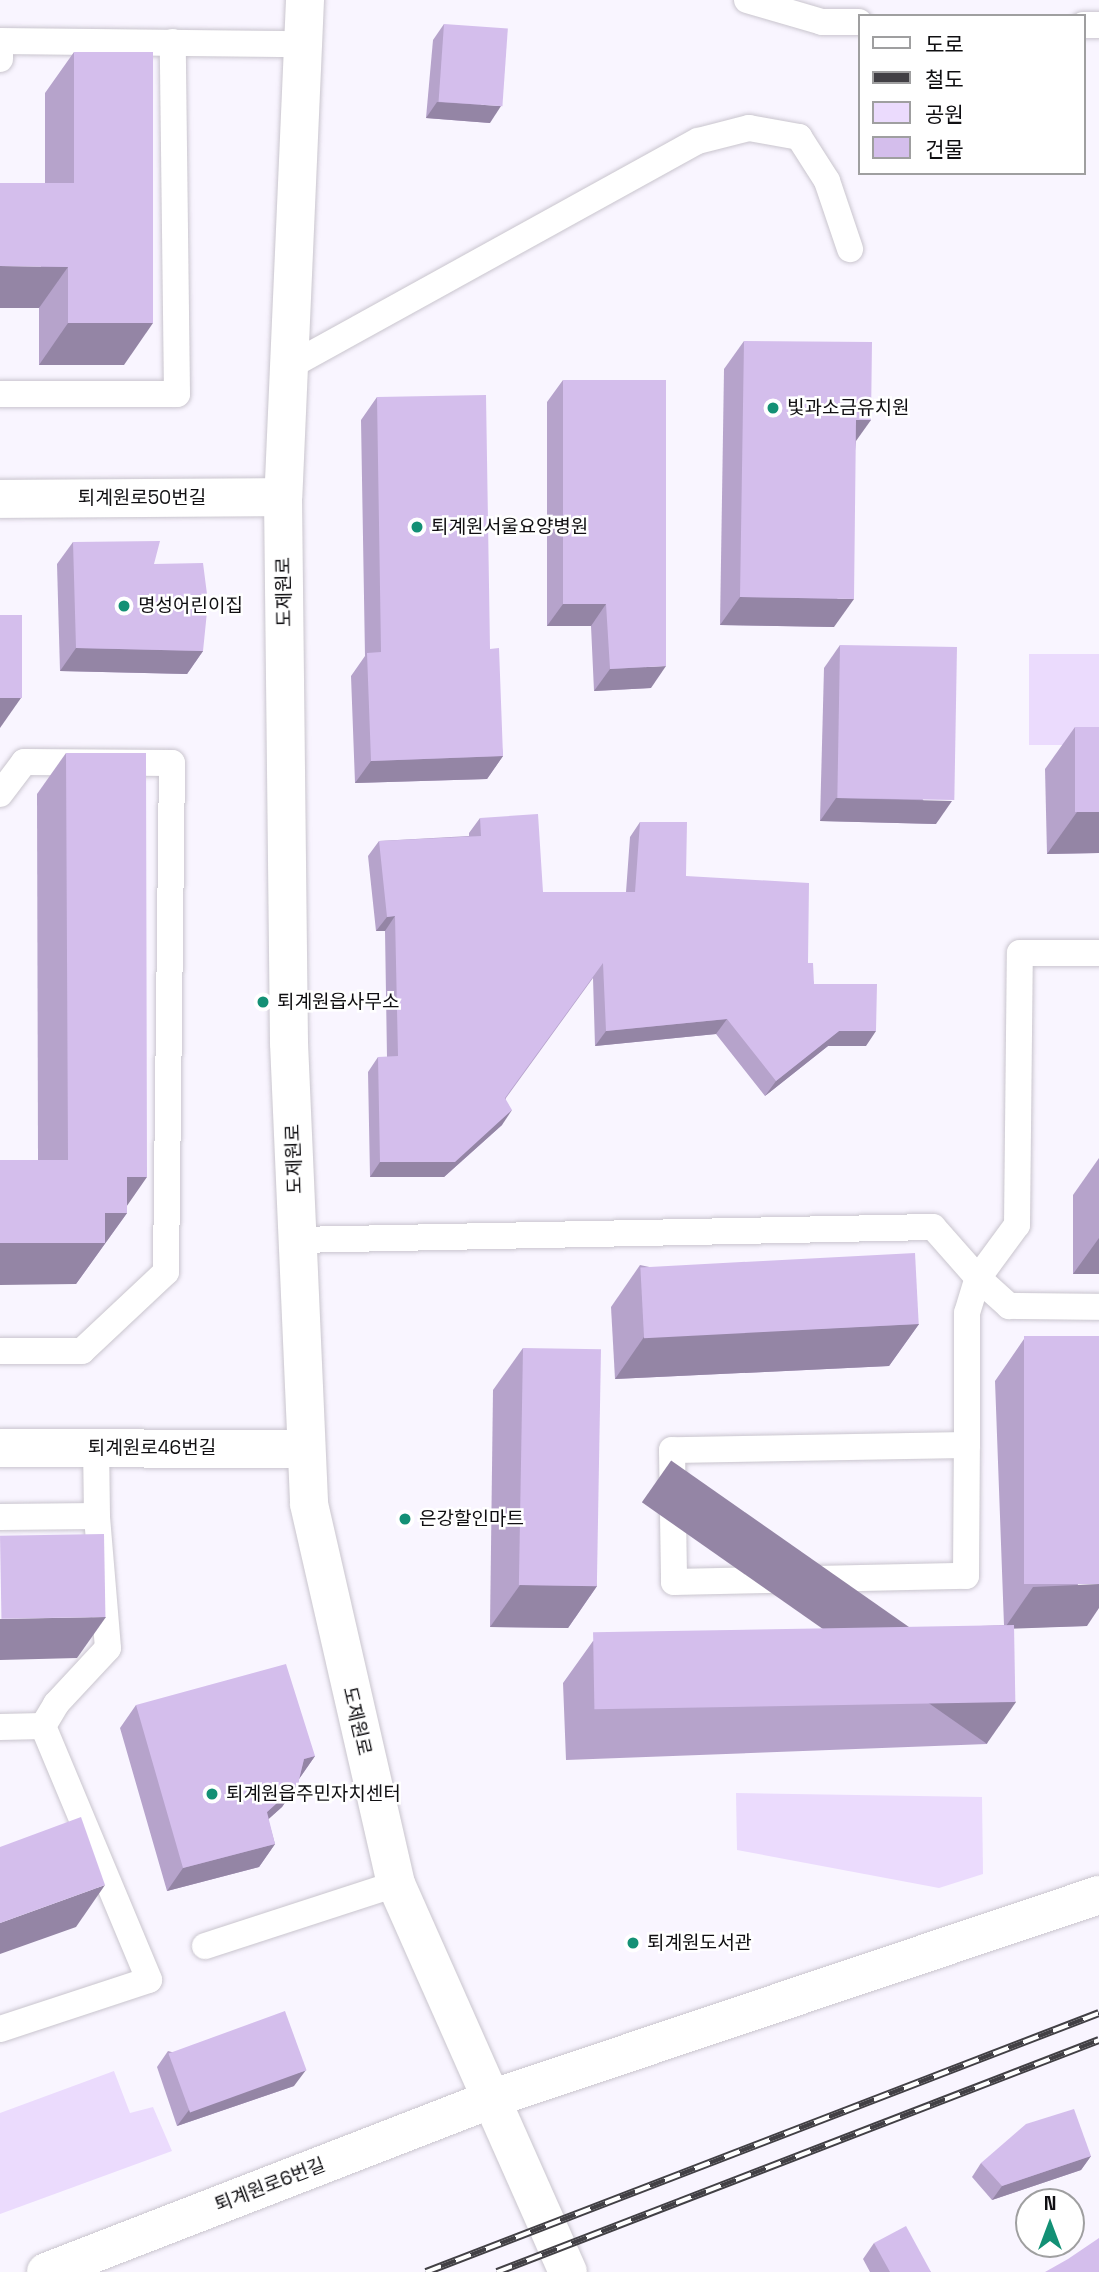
<!DOCTYPE html>
<html>
<head>
<meta charset="utf-8">
<style>
  body { margin:0 }
  #map { position:relative; width:1099px; height:2272px; overflow:hidden; background:#f9f5ff; font-family:"Space Grotesk","Noto Sans KR",sans-serif }
  div>[style] { position:absolute }
  [style*='--x'] { left:calc(var(--x)*1px); top:calc(var(--y)*1px); width:calc(var(--w)*1px); rotate:calc(var(--a)*1deg) }
  .green>* { inset:0; background:#ebdbfd; transform-origin:0 0 }
  .roads { filter:drop-shadow(0 0 2px #c9c5ce) drop-shadow(0 0 2px #c9c5ce) }
  .lane>* { height:26px; margin:-13px; padding:0 13px; transform-origin:13px; border-radius:13px; background:#fff }
  .street>* { height:38px; margin:-19px; padding:0 19px; transform-origin:19px; border-radius:19px; background:#fff }
  .rail>* { height:8px; margin-top:-4px; transform-origin:0; background:repeating-linear-gradient(90deg,#fff 0 16px,#424045 0 32px); box-sizing:border-box; border-block:2px solid #424045 }
  .wall>* { inset:0; background:#b6a3cb }
  .shaded-wall>* { inset:0; background:#9485a5; transform-origin:0 0 }
  .building>* { inset:0; background:#d4beec; transform-origin:0 0 }
  .dots>* { width:19px; height:19px; translate:-50% -50%; box-sizing:border-box; border:4px solid #fff; border-radius:50% }
  span { translate:-50% -50%; white-space:nowrap; text-align:center; line-height:1.15; -webkit-text-stroke:5px #fff; paint-order:stroke }
  .poi-label { font-size:19px; color:#100f12 }
  .left { translate:0 -50%; text-align:left }
  .street-label { font-size:19px; color:#100f12 }
  .legend { position:absolute; left:858px; top:14px; width:228px; height:161px; box-sizing:border-box; background:#fff; border:2px solid #9f9fa0; margin:0; padding:9px 12px; list-style:none; font-size:21px; color:#100f12 }
  .legend li { display:flex; align-items:center; gap:14px; height:35px }
  .legend b { width:35px; border:2px solid #9f9fa0 }
  .north { position:absolute; left:1015px; top:2188px; width:70px; height:70px; box-sizing:border-box; background:#fff; border:2px solid #9f9fa0; border-radius:50%; rotate:0deg; font-size:19px; font-weight:700; line-height:28px; text-align:center; color:#100f12 }
  .north::after { content:''; display:block; margin:auto; width:24px; height:32px; background:#139075; clip-path:polygon(50% 0,100% 100%,50% 72%,0 100%) }
</style>
</head>
<body>
<div id="map">
  <div class="green">
    <div style="left:1029px;top:654px;width:70px;height:91px"></div>
    <div style="clip-path:polygon(736px 1793px,982px 1797px,983px 1874px,939px 1888px,737px 1850px)"></div>
    <div style="clip-path:polygon(114px 2071px,130px 2113px,153px 2107px,172px 2151px,0 2214px,0 2113px)"></div>
  </div>
  <div class="roads">
    <div class="lane">
      <div style="--x:747;--y:0;--w:78;--a:16.3"></div>
      <div style="--x:822;--y:22;--w:37;--a:0"></div>
      <div style="--x:1083;--y:25;--w:16;--a:0"></div>
      <div style="--x:0;--y:59;--w:18;--a:-90"></div>
      <div style="--x:0;--y:41;--w:303;--a:0.6"></div>
      <div style="--x:288;--y:367;--w:468;--a:-28.9"></div>
      <div style="--x:698;--y:141;--w:53;--a:-14.3"></div>
      <div style="--x:749;--y:128;--w:51;--a:10.2"></div>
      <div style="--x:799;--y:137;--w:52;--a:57.5"></div>
      <div style="--x:827;--y:181;--w:72;--a:71.3"></div>
      <div style="--x:0;--y:394;--w:177;--a:0"></div>
      <div style="--x:177;--y:394;--w:352;--a:-90.7"></div>
      <div style="--x:0;--y:794;--w:40;--a:-53"></div>
      <div style="--x:24;--y:762;--w:148;--a:0.4"></div>
      <div style="--x:172;--y:763;--w:509;--a:90.68"></div>
      <div style="--x:166;--y:1272;--w:115;--a:136.8"></div>
      <div style="--x:82;--y:1351;--w:82;--a:180"></div>
      <div style="--x:296;--y:1240;--w:637;--a:-1.17"></div>
      <div style="--x:933;--y:1227;--w:68;--a:48.6"></div>
      <div style="--x:978;--y:1278;--w:66;--a:-53.7"></div>
      <div style="--x:1017;--y:1225;--w:272;--a:-89.4"></div>
      <div style="--x:1020;--y:953;--w:79;--a:0"></div>
      <div style="--x:967;--y:1445;--w:295;--a:179"></div>
      <div style="--x:672;--y:1450;--w:132;--a:89.1"></div>
      <div style="--x:674;--y:1582;--w:292;--a:-1.2"></div>
      <div style="--x:966;--y:1576;--w:131;--a:-89.6"></div>
      <div style="--x:967;--y:1445;--w:132;--a:-90"></div>
      <div style="--x:967;--y:1313;--w:37;--a:-73"></div>
      <div style="--x:978;--y:1278;--w:42;--a:42.1"></div>
      <div style="--x:1009;--y:1306;--w:90;--a:0.6"></div>
      <div style="--x:0;--y:1517;--w:97;--a:-0.6"></div>
      <div style="--x:97;--y:1516;--w:68;--a:-90.8"></div>
      <div style="--x:43;--y:1726;--w:26;--a:-59"></div>
      <div style="--x:56;--y:1704;--w:76;--a:-47.1"></div>
      <div style="--x:108;--y:1648;--w:132;--a:-94.8"></div>
      <div style="--x:0;--y:1727;--w:43;--a:-1.3"></div>
      <div style="--x:43;--y:1726;--w:275;--a:67.3"></div>
      <div style="--x:149;--y:1980;--w:157;--a:161.8"></div>
      <div style="--x:205;--y:1946;--w:201;--a:-18"></div>
    </div>
    <div class="street">
      <div style="--x:305;--y:0;--w:497;--a:92.5"></div>
      <div style="--x:283;--y:497;--w:546;--a:89.37"></div>
      <div style="--x:289;--y:1043;--w:461;--a:87.5"></div>
      <div style="--x:309;--y:1504;--w:390;--a:77.1"></div>
      <div style="--x:396;--y:1884;--w:424;--a:66.1"></div>
      <div style="--x:0;--y:499;--w:283;--a:-0.4"></div>
      <div style="--x:0;--y:1448;--w:304;--a:0.2"></div>
      <div style="--x:46;--y:2272;--w:481;--a:-21.2"></div>
      <div style="--x:494;--y:2098;--w:638;--a:-18.55"></div>
    </div>
  </div>
  <div class="rail">
    <div style="--x:426;--y:2272;--w:721;--a:-21.05"></div>
    <div style="--x:497;--y:2272;--w:645;--a:-21.08"></div>
  </div>
  <div class="wall">
    <div style="clip-path:polygon(444px 24px,490px 123px,426px 118px,433px 40px)"></div>
    <div style="clip-path:polygon(74px 52px,124px 365px,39px 365px,39px 308px,45px 183px,45px 93px)"></div>
    <div style="clip-path:polygon(744px 341px,856px 442px,834px 627px,720px 625px,724px 369px)"></div>
    <div style="clip-path:polygon(563px 380px,651px 688px,594px 691px,591px 626px,547px 626px,547px 402px)"></div>
    <div style="clip-path:polygon(377px 397px,490px 649px,503px 756px,487px 779px,355px 783px,351px 676px,365px 656px,361px 420px)"></div>
    <div style="clip-path:polygon(73px 542px,154px 564px,203px 651px,187px 674px,60px 671px,57px 564px)"></div>
    <div style="clip-path:polygon(840px 645px,936px 824px,820px 821px,824px 668px)"></div>
    <div style="clip-path:polygon(1075px 727px,1099px 727px,1099px 853px,1047px 854px,1045px 769px)"></div>
    <div style="clip-path:polygon(66px 753px,127px 1207px,127px 1213px,76px 1284px,38px 1160px,37px 794px)"></div>
    <div style="clip-path:polygon(480px 818px,543px 892px,626px 892px,630px 837px,640px 822px,686px 876px,808px 963px,814px 984px,866px 1046px,828px 1046px,765px 1096px,716px 1034px,595px 1046px,593px 978px,506px 1098px,502px 1125px,444px 1177px,370px 1177px,368px 1072px,378px 1057px,387px 1057px,385px 931px,376px 931px,368px 856px,379px 841px,469px 836px,469px 833px)"></div>
    <div style="clip-path:polygon(1099px 1158px,1099px 1274px,1073px 1274px,1073px 1195px)"></div>
    <div style="clip-path:polygon(640px 1265px,919px 1324px,889px 1366px,615px 1379px,611px 1307px)"></div>
    <div style="clip-path:polygon(1024px 1339px,1087px 1626px,1014px 1628px,987px 1744px,566px 1760px,563px 1683px,593px 1641px,1004px 1625px,995px 1381px)"></div>
    <div style="clip-path:polygon(523px 1348px,597px 1586px,568px 1628px,490px 1627px,493px 1390px)"></div>
    <div style="clip-path:polygon(136px 1705px,315px 1756px,299px 1779px,298px 1784px,282px 1807px,268px 1819px,275px 1844px,259px 1867px,167px 1891px,120px 1728px)"></div>
    <div style="clip-path:polygon(168px 2051px,294px 2086px,177px 2126px,157px 2067px)"></div>
    <div style="clip-path:polygon(1091px 2156px,1081px 2170px,992px 2200px,972px 2177px,981px 2163px)"></div>
    <div style="clip-path:polygon(874px 2243px,931px 2272px,870px 2272px,863px 2259px)"></div>
  </div>
  <div class="shaded-wall">
    <div style="clip-path:polygon(437px 102px,501px 106px,490px 123px,426px 118px)"></div>
    <div style="clip-path:polygon(0 266px,68px 267px,39px 308px,0 308px)"></div>
    <div style="clip-path:polygon(68px 323px,153px 323px,124px 365px,39px 365px)"></div>
    <div style="clip-path:polygon(856px 420px,871px 420px,851px 448px)"></div>
    <div style="clip-path:polygon(740px 597px,854px 599px,834px 627px,720px 625px)"></div>
    <div style="clip-path:polygon(563px 604px,606px 604px,591px 626px,547px 626px)"></div>
    <div style="clip-path:polygon(76px 648px,203px 651px,187px 674px,60px 671px)"></div>
    <div style="clip-path:polygon(666px 666px,651px 688px,594px 691px,610px 669px)"></div>
    <div style="clip-path:polygon(0 698px,21px 698px,0 728px)"></div>
    <div style="clip-path:polygon(503px 756px,487px 779px,355px 783px,371px 761px)"></div>
    <div style="clip-path:polygon(836px 798px,952px 801px,936px 824px,820px 821px)"></div>
    <div style="clip-path:polygon(1077px 812px,1099px 812px,1099px 853px,1047px 854px)"></div>
    <div style="clip-path:polygon(395px 916px,385px 931px,376px 931px,387px 917px)"></div>
    <div style="clip-path:polygon(727px 1019px,716px 1034px,595px 1046px,606px 1031px)"></div>
    <div style="clip-path:polygon(839px 1031px,876px 1031px,866px 1046px,828px 1046px,765px 1096px,776px 1081px)"></div>
    <div style="clip-path:polygon(512px 1110px,502px 1125px,444px 1177px,370px 1177px,380px 1162px)"></div>
    <div style="clip-path:polygon(127px 1177px,147px 1177px,122px 1213px,127px 1213px,76px 1284px,0 1285px,0 1243px)"></div>
    <div style="clip-path:polygon(1099px 1238px,1099px 1274px,1073px 1274px)"></div>
    <div style="clip-path:polygon(919px 1324px,889px 1366px,615px 1379px,644px 1337px)"></div>
    <div style="clip-path:polygon(1099px 1584px,1099px 1608px,1087px 1626px,1004px 1629px,1033px 1587px)"></div>
    <div style="clip-path:polygon(520px 1585px,597px 1586px,568px 1628px,490px 1627px)"></div>
    <div style="clip-path:polygon(106px 1617px,77px 1658px,0 1660px,0 1619px)"></div>
    <div style="left:1016px;top:1702px;width:51px;height:421px;rotate:125deg"></div>
    <div style="clip-path:polygon(315px 1756px,299px 1779px,304px 1759px)"></div>
    <div style="clip-path:polygon(298px 1784px,282px 1807px,251px 1835px,267px 1812px)"></div>
    <div style="clip-path:polygon(275px 1844px,259px 1867px,167px 1891px,183px 1868px)"></div>
    <div style="clip-path:polygon(105px 1885px,76px 1927px,0 1954px,0 1923px)"></div>
    <div style="clip-path:polygon(306px 2070px,294px 2086px,177px 2126px,189px 2110px)"></div>
    <div style="clip-path:polygon(1091px 2156px,1081px 2170px,992px 2200px,1002px 2186px)"></div>
  </div>
  <div class="building">
    <div style="left:444px;top:24px;width:64px;height:78px;rotate:4deg"></div>
    <div style="clip-path:polygon(74px 52px,153px 52px,153px 323px,68px 323px,68px 267px,0 266px,0 183px,74px 183px)"></div>
    <div style="clip-path:polygon(744px 341px,872px 342px,871px 420px,856px 420px,854px 599px,740px 597px)"></div>
    <div style="clip-path:polygon(563px 380px,666px 380px,666px 666px,610px 669px,606px 604px,563px 604px)"></div>
    <div style="clip-path:polygon(486px 395px,490px 649px,499px 648px,503px 756px,371px 761px,367px 653px,381px 652px,377px 397px)"></div>
    <div style="clip-path:polygon(160px 541px,154px 564px,203px 563px,208px 602px,203px 651px,76px 648px,73px 542px)"></div>
    <div style="left:0;top:615px;width:22px;height:83px"></div>
    <div style="left:840px;top:645px;width:117px;height:153px;rotate:1deg"></div>
    <div style="left:1075px;top:727px;width:24px;height:85px"></div>
    <div style="clip-path:polygon(66px 753px,146px 753px,147px 1177px,127px 1177px,127px 1213px,105px 1213px,105px 1243px,0 1243px,0 1160px,68px 1160px)"></div>
    <div style="clip-path:polygon(538px 814px,543px 892px,635px 892px,640px 822px,687px 822px,686px 876px,809px 883px,808px 963px,813px 963px,814px 984px,877px 984px,876px 1031px,839px 1031px,776px 1081px,727px 1019px,606px 1031px,603px 963px,505px 1098px,512px 1110px,455px 1162px,380px 1162px,378px 1057px,398px 1056px,395px 916px,387px 917px,379px 841px,481px 836px,480px 818px)"></div>
    <div style="left:915px;top:1253px;width:71px;height:275px;rotate:87deg"></div>
    <div style="left:1099px;top:1336px;width:248px;height:75px;rotate:90deg"></div>
    <div style="left:523px;top:1348px;width:78px;height:237px;rotate:1deg"></div>
    <div style="left:104px;top:1534px;width:83px;height:104px;rotate:89deg"></div>
    <div style="left:1014px;top:1625px;width:77px;height:421px;rotate:89deg"></div>
    <div style="clip-path:polygon(286px 1664px,315px 1756px,304px 1759px,298px 1784px,267px 1812px,275px 1844px,183px 1868px,136px 1705px)"></div>
    <div style="clip-path:polygon(81px 1817px,105px 1885px,0 1923px,0 1847px)"></div>
    <div style="left:285px;top:2011px;width:63px;height:124px;rotate:70deg"></div>
    <div style="clip-path:polygon(1074px 2109px,1091px 2156px,1002px 2186px,981px 2163px,1026px 2124px)"></div>
    <div style="clip-path:polygon(906px 2226px,931px 2272px,890px 2272px,874px 2243px)"></div>
    <div style="clip-path:polygon(1099px 2238px,1099px 2272px,1045px 2272px,1068px 2259px)"></div>
  </div>
  <div class="dots">
    <div style="left:773px;top:408px;background:#139075"></div>
    <div style="left:417px;top:527px;background:#139075"></div>
    <div style="left:124px;top:606px;background:#139075"></div>
    <div style="left:263px;top:1002px;background:#139075"></div>
    <div style="left:405px;top:1519px;background:#139075"></div>
    <div style="left:212px;top:1794px;background:#139075"></div>
    <div style="left:633px;top:1943px;background:#139075"></div>
  </div>
  <div class="poi-label">
    <span class="left" style="left:787px;top:408px">빛과소금유치원</span>
    <span class="left" style="left:431px;top:527px">퇴계원서울요양병원</span>
    <span class="left" style="left:138px;top:606px">명성어린이집</span>
    <span class="left" style="left:277px;top:1002px">퇴계원읍사무소</span>
    <span class="left" style="left:419px;top:1519px">은강할인마트</span>
    <span class="left" style="left:226px;top:1794px">퇴계원읍주민자치센터</span>
    <span class="left" style="left:647px;top:1943px">퇴계원도서관</span>
  </div>
  <div class="street-label">
    <span style="left:142px;top:498px">퇴계원로50번길</span>
    <span style="left:284px;top:592px;rotate:-91deg">도제원로</span>
    <span style="left:294px;top:1159px;rotate:-92deg">도제원로</span>
    <span style="left:152px;top:1448px">퇴계원로46번길</span>
    <span style="left:357px;top:1721px;rotate:77deg">도제원로</span>
    <span style="left:270px;top:2185px;rotate:-21deg">퇴계원로6번길</span>
  </div>
  <ul class="legend">
  <li><b style="height:9px;background:#fff"></b>도로</li>
  <li><b style="height:9px;background:#424045"></b>철도</li>
  <li><b style="height:19px;background:#ebdbfd"></b>공원</li>
  <li><b style="height:19px;background:#d4beec"></b>건물</li>
  </ul>
  <div class="north">N</div>
</div>
</body>
</html>
